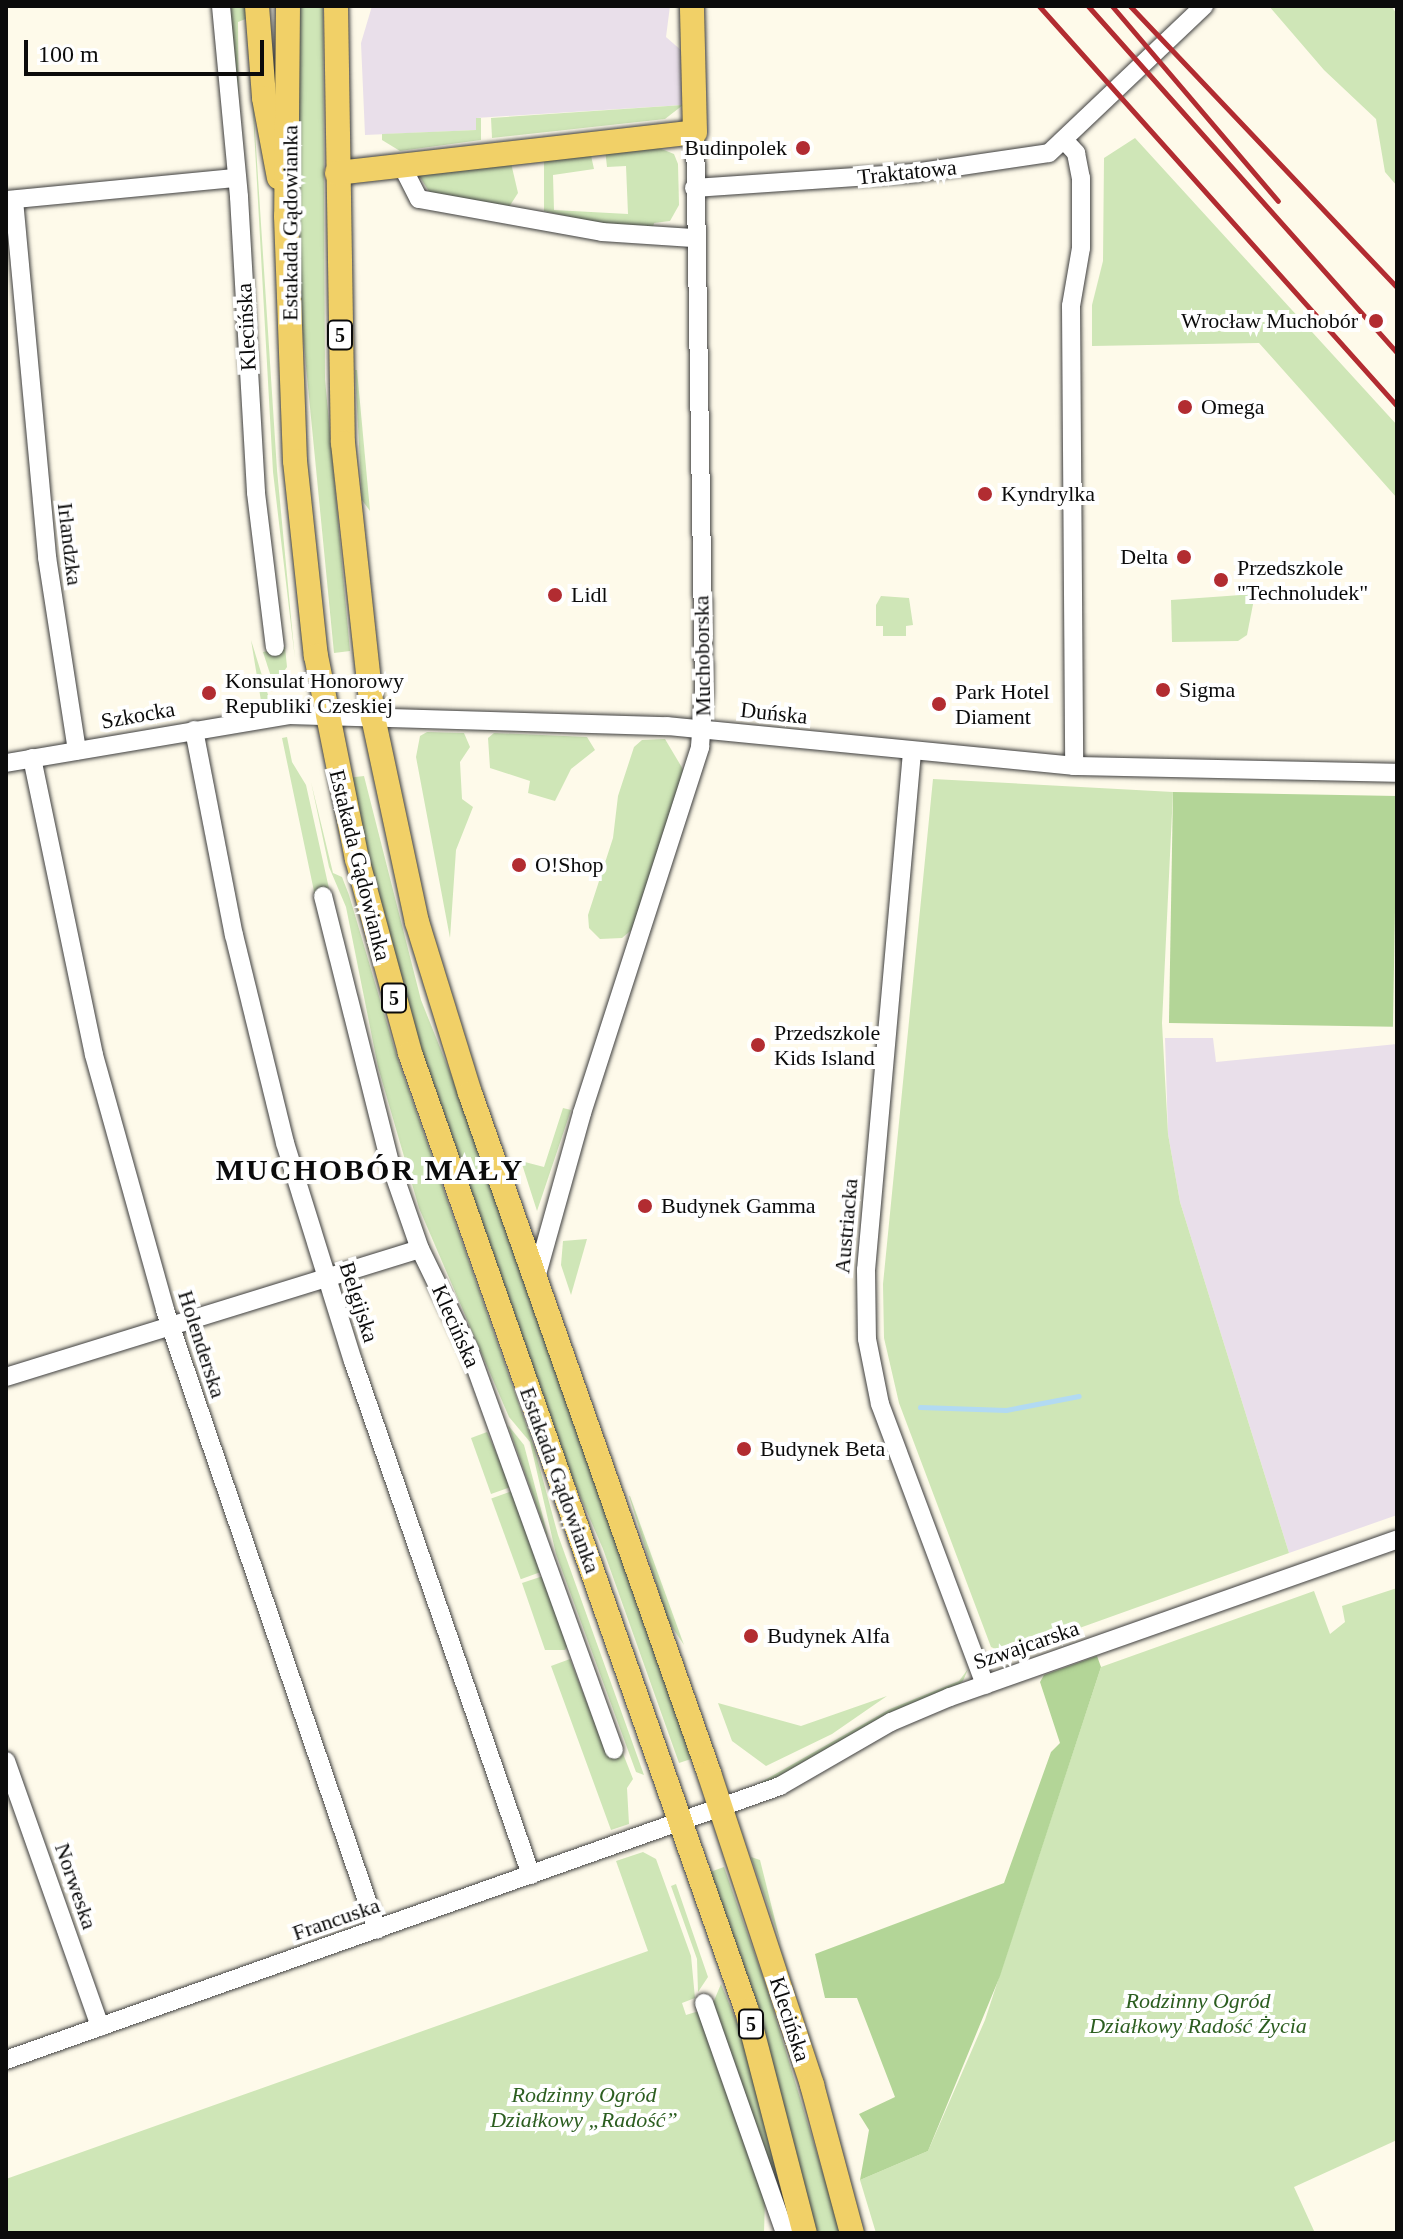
<!DOCTYPE html>
<html>
<head>
<meta charset="utf-8">
<style>
  body { margin:0 }
  #map { position:relative; width:1403px; height:2239px; overflow:hidden; background:#fefaea; font-family:"Times New Roman",serif }
  div>[style] { position:absolute }
  [style*='--x'] { left:calc(var(--x)*1px); top:calc(var(--y)*1px); width:calc(var(--w)*1px); rotate:calc(var(--a)*1deg) }
  .industrial>* { inset:0; background:#e9dfea }
  .green>* { inset:0; background:#cfe6b7; transform-origin:0 0 }
  .forest>* { inset:0; background:#b3d597; transform-origin:0 0 }
  .stream>* { height:5px; margin:-2.5px; padding:0 2.5px; transform-origin:2.5px; border-radius:2.5px; background:#b2daf2 }
  .roads { filter:drop-shadow(0 0 2px #3e3e3e) drop-shadow(0 0 2px #3e3e3e) }
  .minor>* { height:18px; margin:-9px; padding:0 9px; transform-origin:9px; border-radius:9px; background:#fff }
  .major>* { height:24px; margin:-12px; padding:0 12px; transform-origin:12px; border-radius:12px; background:#f1d067 }
  .rail>* { height:5px; margin:-2.5px; padding:0 2.5px; transform-origin:2.5px; border-radius:2.5px; background:#b22c31 }
  .dots>* { width:22px; height:22px; translate:-50% -50%; box-sizing:border-box; border:4px solid #fff; border-radius:50% }
  span { translate:-50% -50%; white-space:nowrap; text-align:center; line-height:1.15; -webkit-text-stroke:8px #fff; paint-order:stroke }
  .shield-label span { padding:2px 6px; background:#fff; border:2px solid; border-radius:6px; -webkit-text-stroke-width:0 }
  .shield-label { font-size:20px; color:#0b0b0b; font-weight:700 }
  .poi-label { font-size:22px; color:#0b0b0b }
  .right { translate:-100% -50%; text-align:right }
  .left { translate:0 -50%; text-align:left }
  .street-label { font-size:22px; color:#0b0b0b }
  .park-label { font-size:22px; color:#2c5e20; font-style:italic }
  .district-label { font-size:30px; color:#0b0b0b; font-weight:700; letter-spacing:2px }
  .frame { position:absolute; inset:0; border:8px solid #0b0b0b; pointer-events:none }
  .scale { position:absolute; left:24px; top:40px; width:240px; height:36px; box-sizing:border-box; border:4px solid #0b0b0b; border-top:0; padding-left:10px; font-size:24px; line-height:28px; white-space:nowrap; color:#0b0b0b; -webkit-text-stroke:6px #fff; paint-order:stroke }
</style>
</head>
<body>
<div id="map">
  <div class="industrial">
    <div style="clip-path:polygon(372px 6px,670px 6px,666px 37px,682px 51px,683px 105px,476px 118px,476px 130px,365px 135px,361px 43px)"></div>
    <div style="clip-path:polygon(1165px 1038px,1213px 1038px,1216px 1062px,1397px 1044px,1397px 1515px,1289px 1553px,1180px 1202px,1168px 1134px)"></div>
  </div>
  <div class="green">
    <div style="clip-path:polygon(230px 6px,248px 6px,248px 18px,238px 22px,239px 140px)"></div>
    <div style="clip-path:polygon(298px 6px,323px 6px,325px 379px,350px 651px,334px 653px,301px 315px)"></div>
    <div style="clip-path:polygon(1269px 6px,1391px 6px,1397px 14px,1397px 186px,1385px 172px,1376px 119px,1324px 70px)"></div>
    <div style="clip-path:polygon(249px 39px,277px 470px,295px 659px,273px 472px)"></div>
    <div style="clip-path:polygon(683px 105px,665px 119px,492px 138px,491px 118px)"></div>
    <div style="clip-path:polygon(476px 118px,481px 118px,481px 140px,400px 151px,382px 140px,382px 134px,476px 130px)"></div>
    <div style="clip-path:polygon(1135px 138px,1397px 425px,1397px 498px,1259px 343px,1092px 346px,1092px 305px,1103px 261px,1104px 158px)"></div>
    <div style="clip-path:polygon(659px 148px,674px 154px,678px 164px,679px 205px,670px 221px,654px 223px,653px 228px,609px 226px,544px 211px,544px 159px,590px 151px,594px 169px,553px 175px,554px 210px,628px 214px,626px 166px,607px 167px,605px 149px)"></div>
    <div style="clip-path:polygon(511px 163px,518px 193px,509px 207px,430px 193px,418px 174px)"></div>
    <div style="clip-path:polygon(355px 370px,357px 370px,370px 511px,362px 500px)"></div>
    <div style="clip-path:polygon(1255px 594px,1247px 635px,1238px 641px,1172px 642px,1171px 600px)"></div>
    <div style="clip-path:polygon(881px 596px,909px 598px,913px 625px,906px 626px,906px 636px,883px 636px,883px 626px,876px 626px,876px 605px)"></div>
    <div style="clip-path:polygon(251px 640px,269px 698px,264px 704px,246px 707px,261px 701px)"></div>
    <div style="clip-path:polygon(285px 647px,287px 667px,274px 686px,263px 652px)"></div>
    <div style="clip-path:polygon(427px 732px,464px 733px,470px 747px,460px 762px,462px 799px,473px 807px,456px 850px,450px 938px,416px 757px,420px 736px)"></div>
    <div style="clip-path:polygon(494px 733px,587px 737px,595px 750px,571px 769px,555px 801px,528px 793px,530px 781px,490px 768px,488px 738px)"></div>
    <div style="clip-path:polygon(287px 737px,292px 762px,306px 785px,330px 893px,315px 896px,282px 738px)"></div>
    <div style="clip-path:polygon(665px 739px,684px 771px,635px 927px,622px 938px,600px 939px,589px 928px,588px 915px,613px 838px,618px 796px,634px 747px,642px 740px)"></div>
    <div style="clip-path:polygon(364px 776px,421px 1000px,465px 1110px,694px 1758px,679px 1763px,603px 1549px,559px 1447px,411px 1028px,347px 778px)"></div>
    <div style="clip-path:polygon(933px 779px,1173px 792px,1162px 1023px,1168px 1134px,1180px 1202px,1289px 1553px,1007px 1654px,991px 1647px,899px 1403px,884px 1338px,883px 1284px)"></div>
    <div style="clip-path:polygon(311px 782px,333px 873px,342px 877px,349px 895px,397px 1057px,534px 1447px,558px 1535px,644px 1775px,636px 1772px,556px 1554px,530px 1442px,509px 1417px,419px 1208px,378px 1067px,346px 907px,329px 867px)"></div>
    <div style="clip-path:polygon(563px 1108px,571px 1110px,537px 1211px,521px 1161px,544px 1167px)"></div>
    <div style="clip-path:polygon(587px 1239px,571px 1295px,561px 1265px,563px 1241px)"></div>
    <div style="clip-path:polygon(508px 1425px,524px 1445px,548px 1536px,547px 1535px)"></div>
    <div style="clip-path:polygon(487px 1432px,511px 1487px,491px 1494px,471px 1438px)"></div>
    <div style="left:512px;top:1491px;width:86px;height:22px;rotate:70deg"></div>
    <div style="clip-path:polygon(629px 1496px,630px 1496px,684px 1645px,668px 1621px)"></div>
    <div style="clip-path:polygon(543px 1576px,568px 1645px,565px 1650px,545px 1650px,522px 1583px)"></div>
    <div style="clip-path:polygon(1397px 1588px,1397px 2140px,1294px 2187px,1315px 2233px,876px 2233px,860px 2180px,928px 2151px,985px 2020px,1101px 1667px,1314px 1591px,1330px 1634px,1345px 1622px,1342px 1606px)"></div>
    <div style="clip-path:polygon(570px 1659px,607px 1755px,622px 1751px,633px 1779px,627px 1788px,629px 1824px,611px 1830px,551px 1666px)"></div>
    <div style="clip-path:polygon(968px 1669px,963px 1681px,958px 1685px,895px 1712px,783px 1775px,756px 1785px,890px 1709px,959px 1681px)"></div>
    <div style="clip-path:polygon(887px 1696px,832px 1734px,766px 1766px,732px 1741px,718px 1703px,801px 1726px)"></div>
    <div style="clip-path:polygon(643px 1852px,656px 1859px,691px 1956px,695px 1998px,682px 2003px,686px 2015px,699px 2011px,765px 2200px,764px 2233px,6px 2233px,6px 2179px,648px 1951px,616px 1861px)"></div>
    <div style="clip-path:polygon(751px 1857px,760px 1860px,781px 1944px)"></div>
    <div style="clip-path:polygon(724px 1867px,767px 1989px,841px 2233px,815px 2233px,710px 1872px)"></div>
    <div style="clip-path:polygon(676px 1884px,708px 1977px,698px 1992px,697px 1959px,671px 1886px)"></div>
    <div style="clip-path:polygon(721px 1984px,745px 2042px,794px 2233px,713px 2003px)"></div>
  </div>
  <div class="forest">
    <div style="left:1173px;top:792px;width:224px;height:231px;rotate:1deg"></div>
    <div style="clip-path:polygon(1097px 1656px,1101px 1667px,1000px 1976px,928px 2151px,860px 2180px,869px 2130px,859px 2114px,895px 2097px,857px 1998px,825px 1998px,815px 1954px,1004px 1883px,1051px 1752px,1060px 1743px,1040px 1682px,1044px 1675px)"></div>
  </div>
  <div class="stream">
    <div style="--x:920;--y:1407;--w:86;--a:2"></div>
    <div style="--x:1006;--y:1410;--w:74;--a:-10.9"></div>
  </div>
  <div class="roads">
    <div class="minor">
      <div style="--x:221;--y:6;--w:192;--a:84.6"></div>
      <div style="--x:239;--y:197;--w:296;--a:86.7"></div>
      <div style="--x:256;--y:493;--w:155;--a:83"></div>
      <div style="--x:1064;--y:140;--w:18;--a:47"></div>
      <div style="--x:1076;--y:153;--w:25;--a:79"></div>
      <div style="--x:1081;--y:178;--w:70;--a:90"></div>
      <div style="--x:1081;--y:248;--w:59;--a:99.8"></div>
      <div style="--x:1071;--y:306;--w:460;--a:89.6"></div>
      <div style="--x:402;--y:166;--w:37;--a:63"></div>
      <div style="--x:419;--y:199;--w:186;--a:10.2"></div>
      <div style="--x:602;--y:232;--w:91;--a:3.8"></div>
      <div style="--x:694;--y:188;--w:221;--a:-3.9"></div>
      <div style="--x:914;--y:173;--w:136;--a:-8.4"></div>
      <div style="--x:1049;--y:153;--w:214;--a:-43.5"></div>
      <div style="--x:6;--y:200;--w:231;--a:-5.5"></div>
      <div style="--x:14;--y:200;--w:359;--a:84.7"></div>
      <div style="--x:47;--y:557;--w:196;--a:81.2"></div>
      <div style="--x:194;--y:730;--w:209;--a:79"></div>
      <div style="--x:234;--y:935;--w:214;--a:76.2"></div>
      <div style="--x:285;--y:1143;--w:228;--a:72.7"></div>
      <div style="--x:353;--y:1361;--w:544;--a:70.9"></div>
      <div style="--x:912;--y:752;--w:520;--a:95.07"></div>
      <div style="--x:866;--y:1270;--w:69;--a:89.2"></div>
      <div style="--x:867;--y:1339;--w:66;--a:78.7"></div>
      <div style="--x:880;--y:1404;--w:300;--a:69.5"></div>
      <div style="--x:32;--y:758;--w:303;--a:78.2"></div>
      <div style="--x:94;--y:1055;--w:265;--a:74.4"></div>
      <div style="--x:165;--y:1310;--w:655;--a:71.12"></div>
      <div style="--x:6;--y:763;--w:287;--a:-9.6"></div>
      <div style="--x:289;--y:715;--w:378;--a:1.7"></div>
      <div style="--x:667;--y:726;--w:409;--a:5.6"></div>
      <div style="--x:1074;--y:766;--w:323;--a:1.2"></div>
      <div style="--x:323;--y:896;--w:275;--a:75.9"></div>
      <div style="--x:390;--y:1163;--w:91;--a:70.8"></div>
      <div style="--x:420;--y:1249;--w:114;--a:64.1"></div>
      <div style="--x:470;--y:1352;--w:423;--a:70.1"></div>
      <div style="--x:536;--y:1278;--w:171;--a:-74.4"></div>
      <div style="--x:582;--y:1113;--w:385;--a:-72.1"></div>
      <div style="--x:700;--y:747;--w:56;--a:-85.9"></div>
      <div style="--x:704;--y:691;--w:559;--a:-90.92"></div>
      <div style="--x:6;--y:1377;--w:433;--a:-17.2"></div>
      <div style="--x:6;--y:1761;--w:282;--a:70.5"></div>
      <div style="--x:704;--y:2003;--w:244;--a:70.6"></div>
      <div style="--x:6;--y:2060;--w:821;--a:-19.49"></div>
      <div style="--x:780;--y:1786;--w:128;--a:-30"></div>
      <div style="--x:891;--y:1722;--w:64;--a:-23"></div>
      <div style="--x:950;--y:1697;--w:474;--a:-19.4"></div>
    </div>
    <div class="major">
      <div style="--x:257;--y:6;--w:92;--a:85.6"></div>
      <div style="--x:264;--y:98;--w:81;--a:79.4"></div>
      <div style="--x:288;--y:6;--w:210;--a:90.5"></div>
      <div style="--x:286;--y:216;--w:245;--a:87.9"></div>
      <div style="--x:295;--y:461;--w:196;--a:83.9"></div>
      <div style="--x:316;--y:656;--w:207;--a:78.6"></div>
      <div style="--x:357;--y:859;--w:201;--a:74.7"></div>
      <div style="--x:410;--y:1053;--w:1016;--a:70.62"></div>
      <div style="--x:747;--y:2011;--w:229;--a:75.4"></div>
      <div style="--x:336;--y:6;--w:437;--a:89.1"></div>
      <div style="--x:343;--y:443;--w:276;--a:83.8"></div>
      <div style="--x:373;--y:717;--w:210;--a:77.9"></div>
      <div style="--x:417;--y:922;--w:179;--a:72.8"></div>
      <div style="--x:470;--y:1093;--w:721;--a:70.63"></div>
      <div style="--x:709;--y:1773;--w:329;--a:71.7"></div>
      <div style="--x:812;--y:2085;--w:153;--a:74.9"></div>
      <div style="--x:337;--y:173;--w:360;--a:-6.5"></div>
      <div style="--x:695;--y:132;--w:126;--a:-91.4"></div>
    </div>
  </div>
  <div class="rail">
    <div style="--x:1039;--y:6;--w:537;--a:48.17"></div>
    <div style="--x:1088;--y:6;--w:465;--a:48.3"></div>
    <div style="--x:1112;--y:6;--w:256;--a:49.6"></div>
    <div style="--x:1130;--y:6;--w:388;--a:46.5"></div>
  </div>
  <div class="dots">
    <div style="left:803px;top:148px;background:#b22c31"></div>
    <div style="left:1376px;top:321px;background:#b22c31"></div>
    <div style="left:1185px;top:407px;background:#b22c31"></div>
    <div style="left:985px;top:494px;background:#b22c31"></div>
    <div style="left:1184px;top:557px;background:#b22c31"></div>
    <div style="left:1221px;top:580px;background:#b22c31"></div>
    <div style="left:555px;top:595px;background:#b22c31"></div>
    <div style="left:1163px;top:690px;background:#b22c31"></div>
    <div style="left:209px;top:693px;background:#b22c31"></div>
    <div style="left:939px;top:704px;background:#b22c31"></div>
    <div style="left:519px;top:865px;background:#b22c31"></div>
    <div style="left:758px;top:1045px;background:#b22c31"></div>
    <div style="left:645px;top:1206px;background:#b22c31"></div>
    <div style="left:744px;top:1449px;background:#b22c31"></div>
    <div style="left:751px;top:1636px;background:#b22c31"></div>
  </div>
  <div class="shield-label">
    <span style="left:340px;top:335px">5</span>
    <span style="left:394px;top:998px">5</span>
    <span style="left:751px;top:2024px">5</span>
  </div>
  <div class="poi-label">
    <span class="right" style="left:787px;top:148px">Budinpolek</span>
    <span class="right" style="left:1358px;top:321px">Wrocław Muchobór</span>
    <span class="left" style="left:1201px;top:407px">Omega</span>
    <span class="left" style="left:1001px;top:494px">Kyndrylka</span>
    <span class="right" style="left:1168px;top:557px">Delta</span>
    <span class="left" style="left:1237px;top:580px">Przedszkole<br>"Technoludek"</span>
    <span class="left" style="left:571px;top:595px">Lidl</span>
    <span class="left" style="left:225px;top:693px">Konsulat Honorowy<br>Republiki Czeskiej</span>
    <span class="left" style="left:1179px;top:690px">Sigma</span>
    <span class="left" style="left:955px;top:704px">Park Hotel<br>Diament</span>
    <span class="left" style="left:535px;top:865px">O!Shop</span>
    <span class="left" style="left:774px;top:1045px">Przedszkole<br>Kids Island</span>
    <span class="left" style="left:661px;top:1206px">Budynek Gamma</span>
    <span class="left" style="left:760px;top:1449px">Budynek Beta</span>
    <span class="left" style="left:767px;top:1636px">Budynek Alfa</span>
  </div>
  <div class="street-label">
    <span style="left:907px;top:172px;rotate:-6deg">Traktatowa</span>
    <span style="left:290px;top:223px;rotate:-90deg">Estakada Gądowianka</span>
    <span style="left:246px;top:327px;rotate:-93deg">Klecińska</span>
    <span style="left:70px;top:544px;rotate:83deg">Irlandzka</span>
    <span style="left:702px;top:656px;rotate:-91deg">Muchoborska</span>
    <span style="left:774px;top:713px;rotate:6deg">Duńska</span>
    <span style="left:138px;top:715px;rotate:-10deg">Szkocka</span>
    <span style="left:360px;top:865px;rotate:76deg">Estakada Gądowianka</span>
    <span style="left:846px;top:1226px;rotate:-85deg">Austriacka</span>
    <span style="left:359px;top:1302px;rotate:72deg">Belgijska</span>
    <span style="left:456px;top:1326px;rotate:66deg">Klecińska</span>
    <span style="left:202px;top:1344px;rotate:72deg">Holenderska</span>
    <span style="left:560px;top:1480px;rotate:70deg">Estakada Gądowianka</span>
    <span style="left:1026px;top:1645px;rotate:-19deg">Szwajcarska</span>
    <span style="left:76px;top:1886px;rotate:71deg">Norweska</span>
    <span style="left:336px;top:1919px;rotate:-19deg">Francuska</span>
    <span style="left:790px;top:2019px;rotate:72deg">Klecińska</span>
  </div>
  <div class="park-label">
    <span style="left:1198px;top:2013px">Rodzinny Ogród<br>Działkowy Radość Życia</span>
    <span style="left:584px;top:2107px">Rodzinny Ogród<br>Działkowy „Radość”</span>
  </div>
  <div class="district-label">
    <span style="left:370px;top:1170px">MUCHOBÓR MAŁY</span>
  </div>
  <div class="frame"></div>
  <div class="scale">100 m</div>
</div>
</body>
</html>
